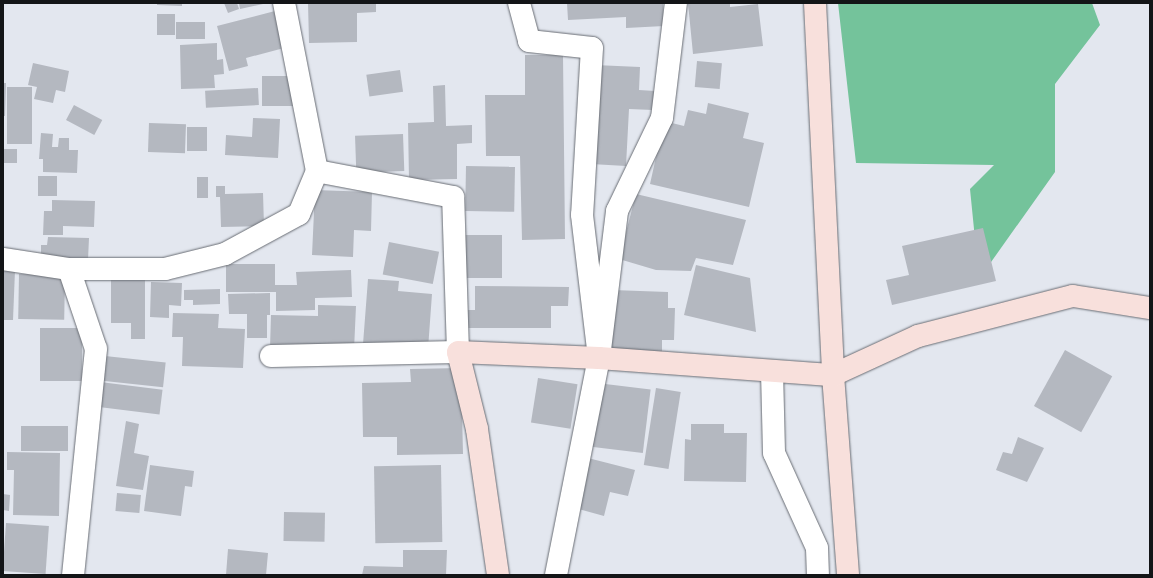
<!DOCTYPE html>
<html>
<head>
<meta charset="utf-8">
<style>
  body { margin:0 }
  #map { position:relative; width:1153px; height:578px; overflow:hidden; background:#e3e7ef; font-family:"Sofia Sans Condensed",sans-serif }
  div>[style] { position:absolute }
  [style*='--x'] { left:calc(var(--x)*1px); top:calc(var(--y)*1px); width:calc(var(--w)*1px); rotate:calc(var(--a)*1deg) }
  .forest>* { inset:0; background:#74c39b }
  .building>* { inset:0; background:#b4b8c0; transform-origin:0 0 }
  .roads { filter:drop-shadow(0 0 1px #696d74) drop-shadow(0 0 1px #696d74) }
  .street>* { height:22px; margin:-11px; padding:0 11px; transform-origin:11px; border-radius:11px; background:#fff }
  .secondary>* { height:22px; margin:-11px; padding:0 11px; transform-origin:11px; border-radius:11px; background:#f8e0dc }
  span { translate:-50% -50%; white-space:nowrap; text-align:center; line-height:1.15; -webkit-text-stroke:3px #fff; paint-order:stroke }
  .frame { position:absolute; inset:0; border:4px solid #131517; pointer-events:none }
</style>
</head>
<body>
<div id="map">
  <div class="forest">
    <div style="clip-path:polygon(838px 3px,1092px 3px,1100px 25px,1055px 84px,1055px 172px,979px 279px,970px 189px,994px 165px,856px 163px)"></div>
  </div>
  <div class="building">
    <div style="clip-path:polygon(157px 3px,182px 3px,182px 6px,157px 5px)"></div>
    <div style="clip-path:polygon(224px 3px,237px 3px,239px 9px,228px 13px)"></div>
    <div style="clip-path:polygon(239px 3px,263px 3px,263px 4px,240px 9px)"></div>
    <div style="clip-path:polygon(308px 3px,376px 3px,376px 12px,357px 13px,357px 42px,309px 43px)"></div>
    <div style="clip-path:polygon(567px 3px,663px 3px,664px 26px,626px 28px,626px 17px,568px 20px)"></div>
    <div style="clip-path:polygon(688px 3px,730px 3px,730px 7px,758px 4px,763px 46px,693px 54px)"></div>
    <div style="clip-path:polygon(275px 11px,284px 48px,246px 58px,248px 66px,229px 71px,217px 26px)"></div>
    <div style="left:157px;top:14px;width:18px;height:21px"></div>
    <div style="left:205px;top:22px;width:17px;height:29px;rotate:90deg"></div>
    <div style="clip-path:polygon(217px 43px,217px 60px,223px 59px,224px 74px,214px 75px,215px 88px,181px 89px,180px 45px)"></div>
    <div style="clip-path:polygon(525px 55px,563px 55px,565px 239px,522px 240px,520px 156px,486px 156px,485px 95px,525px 95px)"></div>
    <div style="left:697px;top:61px;width:25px;height:26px;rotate:5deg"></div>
    <div style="clip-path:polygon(33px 63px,69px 71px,65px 92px,56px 90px,53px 103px,34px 99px,37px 87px,28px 85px)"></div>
    <div style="clip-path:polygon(595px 65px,640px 67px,639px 90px,655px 91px,653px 110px,629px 109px,626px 166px,591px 164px)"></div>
    <div style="left:400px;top:70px;width:22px;height:34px;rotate:82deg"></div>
    <div style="left:295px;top:76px;width:30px;height:33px;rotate:90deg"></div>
    <div style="clip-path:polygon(3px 83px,6px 83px,5px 116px,3px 116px)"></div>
    <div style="clip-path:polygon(445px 85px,446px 126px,472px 125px,472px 143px,457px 144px,457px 179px,409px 180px,408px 123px,434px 122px,433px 86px)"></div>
    <div style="left:7px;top:87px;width:25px;height:57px"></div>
    <div style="left:258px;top:88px;width:17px;height:53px;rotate:87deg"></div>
    <div style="clip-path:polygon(708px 103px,749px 113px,743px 138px,764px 143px,749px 207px,650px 184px,664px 121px,684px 126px,688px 110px,706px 114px)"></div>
    <div style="left:74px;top:105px;width:32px;height:17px;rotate:28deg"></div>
    <div style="clip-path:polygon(253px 118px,280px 119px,278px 158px,225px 155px,226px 135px,252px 137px)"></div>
    <div style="left:149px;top:123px;width:37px;height:29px;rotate:2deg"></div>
    <div style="left:187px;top:127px;width:20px;height:24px"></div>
    <div style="clip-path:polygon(41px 133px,53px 134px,52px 147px,58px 147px,59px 138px,69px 138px,69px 150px,78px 150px,77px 173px,43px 172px,43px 159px,39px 159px)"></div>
    <div style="left:403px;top:134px;width:37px;height:48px;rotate:88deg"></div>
    <div style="left:3px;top:149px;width:14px;height:14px"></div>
    <div style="left:466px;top:166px;width:49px;height:45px;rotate:1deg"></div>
    <div style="left:38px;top:176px;width:19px;height:20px"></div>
    <div style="left:197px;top:177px;width:11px;height:21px"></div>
    <div style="clip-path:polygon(216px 186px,225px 186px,225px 194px,263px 193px,264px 226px,221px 227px,220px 197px,216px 197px)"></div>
    <div style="clip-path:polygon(315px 190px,372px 192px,371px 231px,354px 230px,353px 257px,312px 255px)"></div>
    <div style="clip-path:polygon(636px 194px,746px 220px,733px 265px,696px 258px,691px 271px,656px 270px,619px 259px)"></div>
    <div style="clip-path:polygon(52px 200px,95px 201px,94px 227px,63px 226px,63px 235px,43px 235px,44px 211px,52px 211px)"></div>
    <div style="clip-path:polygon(983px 228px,996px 281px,892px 305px,886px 280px,909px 275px,902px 246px)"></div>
    <div style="left:461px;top:235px;width:41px;height:43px"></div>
    <div style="clip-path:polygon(48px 237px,89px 238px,88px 260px,41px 258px,41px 245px,47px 245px)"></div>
    <div style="left:389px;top:242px;width:51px;height:33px;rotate:11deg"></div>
    <div style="clip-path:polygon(226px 264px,275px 264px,275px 285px,297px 285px,296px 272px,351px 270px,352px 297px,315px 298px,315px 310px,276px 311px,276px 292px,226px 292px)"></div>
    <div style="clip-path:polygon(696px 265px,750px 278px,756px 332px,684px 315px)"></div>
    <div style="clip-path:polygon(3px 270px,15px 270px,13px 320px,3px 320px)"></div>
    <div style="left:19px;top:274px;width:46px;height:45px;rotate:1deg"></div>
    <div style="clip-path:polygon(368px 279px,399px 281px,398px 291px,432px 294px,428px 349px,363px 344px)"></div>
    <div style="clip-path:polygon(111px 280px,145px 280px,145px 339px,131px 339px,131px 323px,111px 323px)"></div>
    <div style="clip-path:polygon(151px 282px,182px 283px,181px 306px,169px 305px,169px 318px,150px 317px)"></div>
    <div style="clip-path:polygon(475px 286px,569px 287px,568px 306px,551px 306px,551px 328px,463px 328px,463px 310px,475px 310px)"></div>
    <div style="clip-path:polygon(220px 289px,220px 304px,193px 305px,193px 300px,184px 300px,184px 290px)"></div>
    <div style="clip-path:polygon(612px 290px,668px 292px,668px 308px,675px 308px,674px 340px,662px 340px,662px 356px,610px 354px)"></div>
    <div style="clip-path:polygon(270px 293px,270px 315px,267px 315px,267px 338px,247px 338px,247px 314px,229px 314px,228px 294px)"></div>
    <div style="clip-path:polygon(318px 305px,356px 306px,354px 350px,270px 348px,271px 315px,318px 316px)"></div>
    <div style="clip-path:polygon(173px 313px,219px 314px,218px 328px,245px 329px,243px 368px,182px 366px,183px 337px,172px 337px)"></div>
    <div style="left:40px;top:328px;width:42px;height:53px"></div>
    <div style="left:1065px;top:350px;width:54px;height:64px;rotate:29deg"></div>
    <div style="left:105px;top:356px;width:61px;height:25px;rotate:6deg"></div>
    <div style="clip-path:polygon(461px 368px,463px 454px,397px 455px,397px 437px,363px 437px,362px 383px,411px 382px,410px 369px)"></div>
    <div style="left:538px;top:378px;width:40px;height:45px;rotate:9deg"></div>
    <div style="left:100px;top:382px;width:63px;height:25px;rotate:7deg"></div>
    <div style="left:597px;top:383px;width:54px;height:64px;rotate:7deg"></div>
    <div style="left:656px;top:388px;width:25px;height:78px;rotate:9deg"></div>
    <div style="clip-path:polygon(126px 421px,139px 424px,134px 453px,149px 456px,143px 490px,116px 486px)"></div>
    <div style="clip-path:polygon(691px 424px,724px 424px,724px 433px,747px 433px,746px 482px,684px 481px,685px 439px,691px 440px)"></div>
    <div style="left:21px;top:426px;width:47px;height:25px"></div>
    <div style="clip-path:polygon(1018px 437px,1044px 448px,1027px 482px,996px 470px,1003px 452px,1012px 454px)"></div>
    <div style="clip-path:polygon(7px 452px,60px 453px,59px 516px,13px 515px,14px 470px,7px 470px)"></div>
    <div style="clip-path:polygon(588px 458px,635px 470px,628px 496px,610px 492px,604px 516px,575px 508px)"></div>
    <div style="clip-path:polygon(150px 465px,194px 471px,192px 487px,185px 486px,181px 516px,144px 511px)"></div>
    <div style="left:441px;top:465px;width:77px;height:67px;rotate:89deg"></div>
    <div style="left:117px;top:493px;width:24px;height:18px;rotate:5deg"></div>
    <div style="clip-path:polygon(3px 494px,10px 495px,9px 511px,3px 510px)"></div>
    <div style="left:284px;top:512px;width:41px;height:29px;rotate:1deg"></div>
    <div style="left:6px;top:523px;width:43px;height:48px;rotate:4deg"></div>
    <div style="clip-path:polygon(228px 549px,268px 553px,266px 575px,226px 575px)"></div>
    <div style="clip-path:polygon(403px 550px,447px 550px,446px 575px,362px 575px,364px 566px,403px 567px)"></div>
  </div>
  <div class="roads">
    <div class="street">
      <div style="--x:519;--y:3;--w:39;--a:75"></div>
      <div style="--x:529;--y:41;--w:63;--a:6.3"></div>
      <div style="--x:592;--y:48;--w:167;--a:93.4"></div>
      <div style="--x:582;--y:215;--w:144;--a:83.2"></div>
      <div style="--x:599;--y:358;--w:148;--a:-83"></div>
      <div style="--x:617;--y:211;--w:103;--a:-64.2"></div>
      <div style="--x:662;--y:118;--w:116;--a:-83.1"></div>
      <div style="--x:3;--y:259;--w:67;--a:8.6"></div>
      <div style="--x:69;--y:269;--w:84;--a:71.4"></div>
      <div style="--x:96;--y:349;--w:227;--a:95.8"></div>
      <div style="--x:69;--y:269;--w:96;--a:0"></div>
      <div style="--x:165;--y:269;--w:62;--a:-14"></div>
      <div style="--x:225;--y:254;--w:84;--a:-28.4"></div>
      <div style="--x:299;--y:214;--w:47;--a:-67.3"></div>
      <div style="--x:317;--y:171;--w:171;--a:-101.1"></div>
      <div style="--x:271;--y:356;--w:187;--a:-1.2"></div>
      <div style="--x:458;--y:352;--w:155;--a:-91.8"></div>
      <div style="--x:453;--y:197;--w:138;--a:-169.2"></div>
      <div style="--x:772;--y:371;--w:82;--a:88.6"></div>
      <div style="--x:774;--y:453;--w:104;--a:65.6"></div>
      <div style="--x:817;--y:548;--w:27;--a:88"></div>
      <div style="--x:556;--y:575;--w:221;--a:-78.8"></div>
    </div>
    <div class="secondary">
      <div style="--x:815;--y:3;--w:372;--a:87.2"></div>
      <div style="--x:833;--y:375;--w:201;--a:85.7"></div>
      <div style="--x:498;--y:575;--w:148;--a:-98.2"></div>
      <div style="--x:477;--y:429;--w:79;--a:-103.9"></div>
      <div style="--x:458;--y:352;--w:141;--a:2.4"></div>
      <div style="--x:599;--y:358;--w:235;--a:4.2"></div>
      <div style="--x:833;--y:375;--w:94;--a:-24.6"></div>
      <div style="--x:918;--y:336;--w:160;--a:-14.5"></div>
      <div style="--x:1073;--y:296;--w:78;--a:8.9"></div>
    </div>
  </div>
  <div class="frame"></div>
</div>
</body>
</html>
